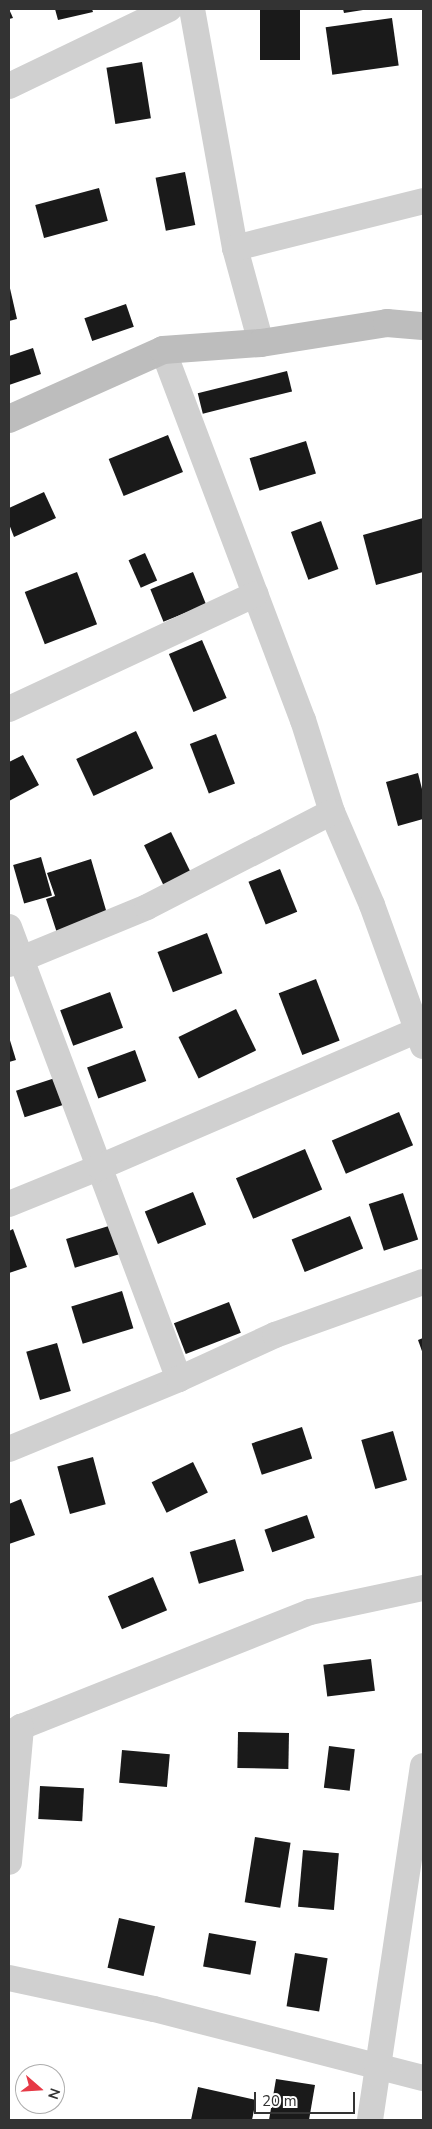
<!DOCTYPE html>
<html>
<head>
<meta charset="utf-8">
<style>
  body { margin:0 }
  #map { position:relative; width:432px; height:2129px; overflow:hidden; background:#fff; font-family:"Nunito Sans",sans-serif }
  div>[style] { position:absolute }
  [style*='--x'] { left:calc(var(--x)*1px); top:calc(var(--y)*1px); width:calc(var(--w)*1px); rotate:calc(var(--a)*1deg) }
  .building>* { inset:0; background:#1a1a1a; transform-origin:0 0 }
  .street>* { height:26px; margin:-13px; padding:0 13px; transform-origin:13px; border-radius:13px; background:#d0d0d0 }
  .secondary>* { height:28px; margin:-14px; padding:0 14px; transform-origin:14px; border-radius:14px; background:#bdbdbd }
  span { translate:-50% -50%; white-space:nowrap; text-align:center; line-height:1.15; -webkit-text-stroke:5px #fff; paint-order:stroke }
  .frame { position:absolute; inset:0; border:10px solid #333; pointer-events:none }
  .north { position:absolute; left:15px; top:2064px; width:50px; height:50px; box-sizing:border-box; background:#fff; border:1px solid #adadad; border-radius:50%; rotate:109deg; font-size:14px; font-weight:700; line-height:20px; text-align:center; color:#333 }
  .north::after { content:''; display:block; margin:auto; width:18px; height:22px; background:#e63946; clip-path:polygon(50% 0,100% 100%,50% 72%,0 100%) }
  .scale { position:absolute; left:254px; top:2092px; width:101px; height:22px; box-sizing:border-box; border:2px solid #333; border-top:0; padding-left:6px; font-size:15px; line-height:18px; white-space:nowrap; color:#333; -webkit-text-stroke:4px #fff; paint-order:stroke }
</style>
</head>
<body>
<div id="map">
  <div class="building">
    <div style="clip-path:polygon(9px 9px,13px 18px,9px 19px)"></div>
    <div style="clip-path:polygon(55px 9px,92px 9px,93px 12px,58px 20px)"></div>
    <div style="left:260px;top:9px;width:40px;height:51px"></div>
    <div style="clip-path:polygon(343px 9px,363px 9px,363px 10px,344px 13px)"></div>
    <div style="left:392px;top:18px;width:48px;height:67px;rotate:82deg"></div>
    <div style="left:142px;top:62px;width:57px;height:36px;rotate:81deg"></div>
    <div style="left:185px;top:172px;width:54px;height:30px;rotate:79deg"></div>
    <div style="left:99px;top:188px;width:34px;height:66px;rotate:75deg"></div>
    <div style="clip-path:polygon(9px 284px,17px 319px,9px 321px)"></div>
    <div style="left:126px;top:304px;width:24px;height:44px;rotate:71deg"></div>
    <div style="clip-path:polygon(33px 348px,41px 374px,9px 385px,9px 356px)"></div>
    <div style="left:287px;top:371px;width:21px;height:92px;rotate:76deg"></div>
    <div style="left:168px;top:435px;width:40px;height:64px;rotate:68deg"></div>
    <div style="left:306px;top:441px;width:34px;height:59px;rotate:73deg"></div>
    <div style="clip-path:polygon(44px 492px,56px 518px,14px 537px,9px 524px,9px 508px)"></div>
    <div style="clip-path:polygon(423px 518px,423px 572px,376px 585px,363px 535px)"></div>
    <div style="left:321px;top:521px;width:51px;height:32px;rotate:70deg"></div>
    <div style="left:145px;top:553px;width:30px;height:18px;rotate:66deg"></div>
    <div style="left:77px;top:572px;width:56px;height:56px;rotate:69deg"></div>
    <div style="left:193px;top:572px;width:35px;height:46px;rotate:68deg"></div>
    <div style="left:202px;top:640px;width:63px;height:36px;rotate:67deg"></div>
    <div style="left:136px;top:731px;width:41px;height:66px;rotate:65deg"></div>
    <div style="left:216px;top:734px;width:53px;height:28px;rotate:69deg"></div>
    <div style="clip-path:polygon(23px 755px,39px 785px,9px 801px,9px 762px)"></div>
    <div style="clip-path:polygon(418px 773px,423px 793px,423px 819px,398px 826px,386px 782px)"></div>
    <div style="left:171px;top:832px;width:49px;height:30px;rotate:64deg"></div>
    <div style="left:41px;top:857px;width:40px;height:29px;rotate:74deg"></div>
    <div style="clip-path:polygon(91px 859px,108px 917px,57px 933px,46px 899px,55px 896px,47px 873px)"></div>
    <div style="left:280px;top:869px;width:46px;height:34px;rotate:68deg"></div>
    <div style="left:207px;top:933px;width:43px;height:53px;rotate:69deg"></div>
    <div style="left:316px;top:979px;width:66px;height:40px;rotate:69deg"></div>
    <div style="left:110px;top:992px;width:38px;height:53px;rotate:70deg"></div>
    <div style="left:236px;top:1009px;width:46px;height:64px;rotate:64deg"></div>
    <div style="clip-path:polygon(9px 1037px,16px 1060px,9px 1062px)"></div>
    <div style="left:135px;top:1050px;width:33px;height:51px;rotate:70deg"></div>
    <div style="left:55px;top:1078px;width:28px;height:41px;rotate:72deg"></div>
    <div style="left:399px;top:1112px;width:36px;height:73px;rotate:67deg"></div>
    <div style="left:305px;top:1149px;width:44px;height:75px;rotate:67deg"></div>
    <div style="left:193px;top:1192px;width:35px;height:52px;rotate:68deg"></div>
    <div style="left:403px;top:1193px;width:49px;height:36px;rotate:72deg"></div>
    <div style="left:350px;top:1216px;width:35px;height:63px;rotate:68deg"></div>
    <div style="left:112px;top:1225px;width:30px;height:48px;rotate:73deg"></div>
    <div style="clip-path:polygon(13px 1229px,27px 1267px,9px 1273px,9px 1231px)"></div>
    <div style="left:122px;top:1291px;width:39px;height:53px;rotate:73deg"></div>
    <div style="left:229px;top:1302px;width:33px;height:59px;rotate:69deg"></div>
    <div style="clip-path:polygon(423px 1338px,423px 1354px,418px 1340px)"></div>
    <div style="left:57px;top:1343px;width:50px;height:32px;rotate:74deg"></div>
    <div style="left:302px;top:1427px;width:33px;height:53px;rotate:72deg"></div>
    <div style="left:393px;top:1431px;width:51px;height:33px;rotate:74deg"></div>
    <div style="left:93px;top:1457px;width:49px;height:37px;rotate:75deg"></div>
    <div style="left:193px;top:1462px;width:34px;height:46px;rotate:64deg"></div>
    <div style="clip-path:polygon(21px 1499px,35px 1535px,9px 1544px,9px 1504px)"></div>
    <div style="left:307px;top:1515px;width:24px;height:45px;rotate:71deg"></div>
    <div style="left:235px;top:1539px;width:33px;height:47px;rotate:74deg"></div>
    <div style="left:153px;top:1577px;width:36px;height:49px;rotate:67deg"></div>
    <div style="left:371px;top:1659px;width:32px;height:48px;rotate:83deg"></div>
    <div style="left:238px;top:1732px;width:51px;height:36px;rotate:1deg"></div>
    <div style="left:329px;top:1746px;width:26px;height:42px;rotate:7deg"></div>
    <div style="left:122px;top:1750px;width:48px;height:33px;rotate:5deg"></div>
    <div style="left:40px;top:1786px;width:44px;height:33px;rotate:3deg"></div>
    <div style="left:255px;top:1837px;width:36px;height:66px;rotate:9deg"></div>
    <div style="left:303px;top:1850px;width:36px;height:57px;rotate:5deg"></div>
    <div style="left:119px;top:1918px;width:37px;height:51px;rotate:13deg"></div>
    <div style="left:209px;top:1933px;width:48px;height:34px;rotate:10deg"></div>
    <div style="left:295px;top:1953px;width:33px;height:54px;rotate:9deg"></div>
    <div style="clip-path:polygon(276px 2079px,315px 2085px,309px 2120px,269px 2120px)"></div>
    <div style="clip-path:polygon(198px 2087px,256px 2100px,252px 2120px,191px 2120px)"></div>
  </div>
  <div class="street">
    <div style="--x:192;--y:9;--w:243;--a:79.8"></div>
    <div style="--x:235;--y:248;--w:98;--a:74.7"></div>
    <div style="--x:9;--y:86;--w:178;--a:-25.7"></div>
    <div style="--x:235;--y:248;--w:194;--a:-14"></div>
    <div style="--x:163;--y:350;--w:396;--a:69.3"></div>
    <div style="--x:303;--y:720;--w:96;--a:72.5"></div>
    <div style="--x:332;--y:812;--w:101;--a:66.7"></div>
    <div style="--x:372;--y:905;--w:150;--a:70.1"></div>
    <div style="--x:9;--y:709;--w:272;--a:-25"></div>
    <div style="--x:9;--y:927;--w:483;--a:69.4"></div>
    <div style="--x:9;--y:964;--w:149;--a:-22.4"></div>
    <div style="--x:147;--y:907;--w:208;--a:-27.2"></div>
    <div style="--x:9;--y:1204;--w:98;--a:-22.1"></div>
    <div style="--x:100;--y:1167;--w:344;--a:-23.3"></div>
    <div style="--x:9;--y:1449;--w:184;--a:-22.4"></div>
    <div style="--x:179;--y:1379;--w:106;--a:-24.6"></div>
    <div style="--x:275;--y:1335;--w:157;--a:-19.7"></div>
    <div style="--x:9;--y:1734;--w:14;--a:-30"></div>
    <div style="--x:21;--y:1727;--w:311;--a:-21.7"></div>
    <div style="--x:310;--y:1612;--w:116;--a:-12"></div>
    <div style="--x:9;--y:1862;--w:136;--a:-84.9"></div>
    <div style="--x:9;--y:1978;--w:148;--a:12.1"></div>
    <div style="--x:154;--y:2009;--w:278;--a:14.4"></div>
    <div style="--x:370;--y:2120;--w:358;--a:-81.5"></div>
  </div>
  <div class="secondary">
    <div style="--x:9;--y:419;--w:169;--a:-24.1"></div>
    <div style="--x:163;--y:350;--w:98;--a:-4.1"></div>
    <div style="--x:261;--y:343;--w:128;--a:-9"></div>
    <div style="--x:387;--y:323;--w:36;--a:5"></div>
  </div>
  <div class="frame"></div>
  <div class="north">N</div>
  <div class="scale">20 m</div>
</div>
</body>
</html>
